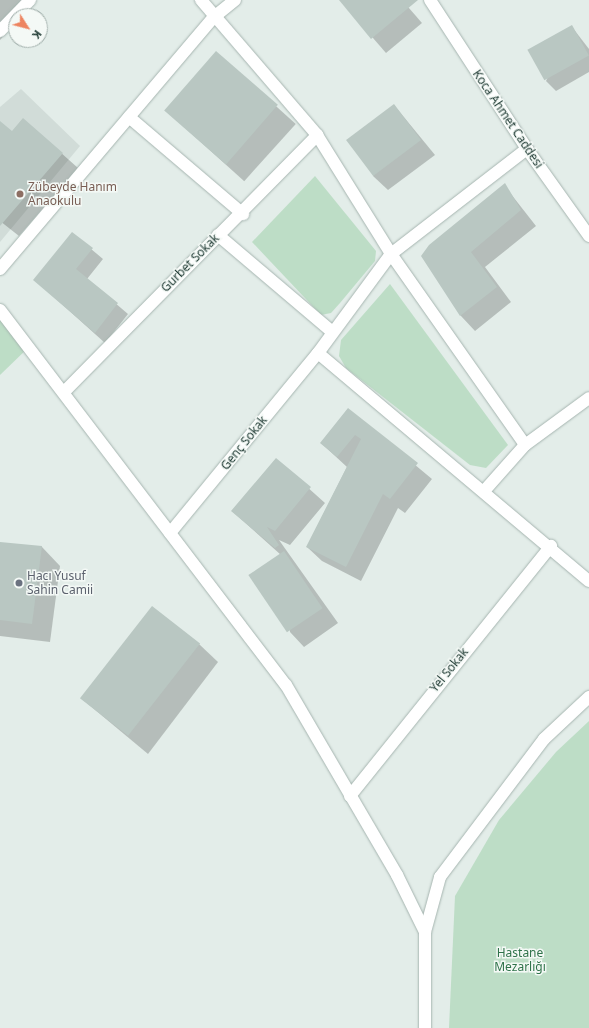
<!DOCTYPE html>
<html>
<head>
<meta charset="utf-8">
<style>
  body { margin:0 }
  #map { position:relative; width:589px; height:1028px; overflow:hidden; background:#e3ede9; font-family:"Noto Sans",sans-serif }
  div>[style] { position:absolute }
  [style*='--x'] { left:calc(var(--x)*1px); top:calc(var(--y)*1px); width:calc(var(--w)*1px); rotate:calc(var(--a)*1deg) }
  .built>* { inset:0; background:#d1dcd8 }
  .green>* { inset:0; background:#bdddc6 }
  .shadow>* { inset:0; background:#0003; transform-origin:0 0 }
  .building>* { inset:0; background:#b9c7c2; transform-origin:0 0 }
  .roads { filter:drop-shadow(0 0 1px #a6b5b0) drop-shadow(0 0 1px #a6b5b0) }
  .minor>* { height:12px; margin:-6px; padding:0 6px; transform-origin:6px; border-radius:6px; background:#fff }
  .tertiary>* { height:12px; margin:-6px; padding:0 6px; transform-origin:6px; border-radius:6px; background:#fff }
  .dots>* { width:11px; height:11px; translate:-50% -50%; box-sizing:border-box; border:2px solid #f4f9f6; border-radius:50% }
  span { translate:-50% -50%; white-space:nowrap; text-align:center; line-height:1.15; -webkit-text-stroke:3px #f4f9f6; paint-order:stroke }
  .street-label { font-size:12px; color:#233e37 }
  .education-label { font-size:12px; color:#785e54 }
  .left { translate:0 -50%; text-align:left }
  .worship-label { font-size:12px; color:#5b616d }
  .park-label { font-size:12px; color:#2f734a }
  .north { position:absolute; left:8px; top:8px; width:40px; height:40px; box-sizing:border-box; background:#f4f9f6; border:1px solid #a0aeaa; border-radius:50%; rotate:126deg; font-size:11px; font-weight:700; line-height:16px; text-align:center; color:#233e37 }
  .north::after { content:''; display:block; margin:auto; width:14px; height:18px; background:#ed8460; clip-path:polygon(50% 0,100% 100%,50% 72%,0 100%) }
</style>
</head>
<body>
<div id="map">
  <div class="built">
    <div style="clip-path:polygon(21px 89px,80px 146px,0 242px,0 107px)"></div>
  </div>
  <div class="green">
    <div style="clip-path:polygon(315px 176px,376px 251px,375px 261px,340px 303px,331px 313px,321px 315px,252px 242px)"></div>
    <div style="clip-path:polygon(390px 284px,508px 445px,486px 468px,470px 465px,346px 368px,339px 356px,341px 340px)"></div>
    <div style="clip-path:polygon(0 310px,29px 347px,0 375px)"></div>
    <div style="clip-path:polygon(589px 721px,589px 1028px,449px 1028px,455px 896px,499px 820px,556px 752px)"></div>
  </div>
  <div class="shadow">
    <div style="clip-path:polygon(0 0,30px 0,8px 21px,13px 26px,0 40px)"></div>
    <div style="clip-path:polygon(340px 0,402px 0,422px 23px,386px 53px)"></div>
    <div style="clip-path:polygon(572px 27px,589px 49px,589px 72px,556px 91px,546px 81px)"></div>
    <div style="left:217px;top:53px;width:106px;height:77px;rotate:42deg"></div>
    <div style="clip-path:polygon(394px 105px,435px 155px,388px 190px,373px 176px)"></div>
    <div style="clip-path:polygon(23px 119px,78px 168px,19px 236px,0 221px,0 136px,12px 132px)"></div>
    <div style="clip-path:polygon(504px 185px,536px 226px,485px 267px,511px 302px,475px 331px,461px 316px,422px 256px)"></div>
    <div style="clip-path:polygon(72px 233px,103px 259px,87px 279px,128px 314px,105px 343px,35px 280px)"></div>
    <div style="clip-path:polygon(348px 409px,432px 479px,405px 513px,398px 508px,361px 581px,322px 561px,307px 547px,347px 467px,321px 443px)"></div>
    <div style="clip-path:polygon(276px 459px,325px 503px,290px 545px,279px 540px,338px 623px,304px 647px,290px 632px,281px 555px,232px 511px)"></div>
    <div style="clip-path:polygon(0 543px,42px 547px,60px 566px,50px 642px,0 636px)"></div>
    <div style="clip-path:polygon(199px 644px,218px 662px,148px 754px,82px 699px)"></div>
  </div>
  <div class="building">
    <div style="clip-path:polygon(339px 0,418px 0,371px 39px)"></div>
    <div style="left:572px;top:25px;width:35px;height:51px;rotate:61deg"></div>
    <div style="left:216px;top:51px;width:82px;height:79px;rotate:41deg"></div>
    <div style="left:394px;top:104px;width:45px;height:60px;rotate:53deg"></div>
    <div style="clip-path:polygon(23px 118px,63px 153px,0 226px,0 121px,12px 131px)"></div>
    <div style="clip-path:polygon(505px 183px,521px 210px,471px 252px,497px 287px,460px 316px,421px 256px,429px 245px)"></div>
    <div style="clip-path:polygon(72px 232px,93px 248px,76px 269px,118px 303px,95px 333px,33px 280px)"></div>
    <div style="clip-path:polygon(348px 408px,418px 463px,390px 499px,383px 494px,346px 567px,306px 547px,361px 439px,355px 435px,337px 457px,320px 443px)"></div>
    <div style="clip-path:polygon(276px 458px,311px 487px,275px 531px,267px 527px,279px 545px,275px 548px,231px 511px)"></div>
    <div style="clip-path:polygon(0 542px,42px 546px,32px 624px,0 620px)"></div>
    <div style="left:284px;top:551px;width:69px;height:43px;rotate:56deg"></div>
    <div style="left:152px;top:606px;width:61px;height:117px;rotate:38deg"></div>
  </div>
  <div class="roads">
    <div class="minor">
      <div style="--x:201;--y:0;--w:178;--a:49.3"></div>
      <div style="--x:317;--y:135;--w:140;--a:58.1"></div>
      <div style="--x:391;--y:254;--w:233;--a:54.9"></div>
      <div style="--x:0;--y:31;--w:43;--a:-45.9"></div>
      <div style="--x:129;--y:117;--w:150;--a:40.4"></div>
      <div style="--x:218;--y:235;--w:148;--a:40.3"></div>
      <div style="--x:0;--y:269;--w:331;--a:-49.7"></div>
      <div style="--x:214;--y:17;--w:27;--a:-39"></div>
      <div style="--x:0;--y:310;--w:472;--a:52.7"></div>
      <div style="--x:286;--y:685;--w:220;--a:59.7"></div>
      <div style="--x:397;--y:875;--w:64;--a:63.8"></div>
      <div style="--x:318;--y:353;--w:354;--a:40.1"></div>
      <div style="--x:64;--y:392;--w:361;--a:-45.4"></div>
      <div style="--x:485;--y:490;--w:60;--a:-48.4"></div>
      <div style="--x:525;--y:445;--w:79;--a:-36.3"></div>
      <div style="--x:170;--y:533;--w:233;--a:-50.6"></div>
      <div style="--x:318;--y:353;--w:123;--a:-53.6"></div>
      <div style="--x:391;--y:254;--w:172;--a:-37.7"></div>
      <div style="--x:350;--y:796;--w:321;--a:-51.2"></div>
      <div style="--x:425;--y:1028;--w:96;--a:-90"></div>
      <div style="--x:425;--y:932;--w:57;--a:-74.7"></div>
      <div style="--x:440;--y:877;--w:173;--a:-53"></div>
      <div style="--x:544;--y:739;--w:62;--a:-43"></div>
    </div>
    <div class="tertiary">
      <div style="--x:430;--y:0;--w:178;--a:56.9"></div>
      <div style="--x:527;--y:149;--w:107;--a:54.5"></div>
    </div>
  </div>
  <div class="dots">
    <div style="left:20px;top:194px;background:#8d6e63"></div>
    <div style="left:19px;top:583px;background:#6b7280"></div>
  </div>
  <div class="street-label">
    <span style="left:508px;top:119px;rotate:56deg">Koca Ahmet Caddesi</span>
    <span style="left:190px;top:263px;rotate:-45deg">Gurbet Sokak</span>
    <span style="left:244px;top:443px;rotate:-51deg">Genç Sokak</span>
    <span style="left:449px;top:670px;rotate:-51deg">Yel Sokak</span>
  </div>
  <div class="education-label">
    <span class="left" style="left:28px;top:194px">Zübeyde Hanım<br>Anaokulu</span>
  </div>
  <div class="worship-label">
    <span class="left" style="left:27px;top:583px">Hacı Yusuf<br>Sahin Camii</span>
  </div>
  <div class="park-label">
    <span style="left:520px;top:960px">Hastane<br>Mezarlığı</span>
  </div>
  <div class="north">K</div>
</div>
</body>
</html>
